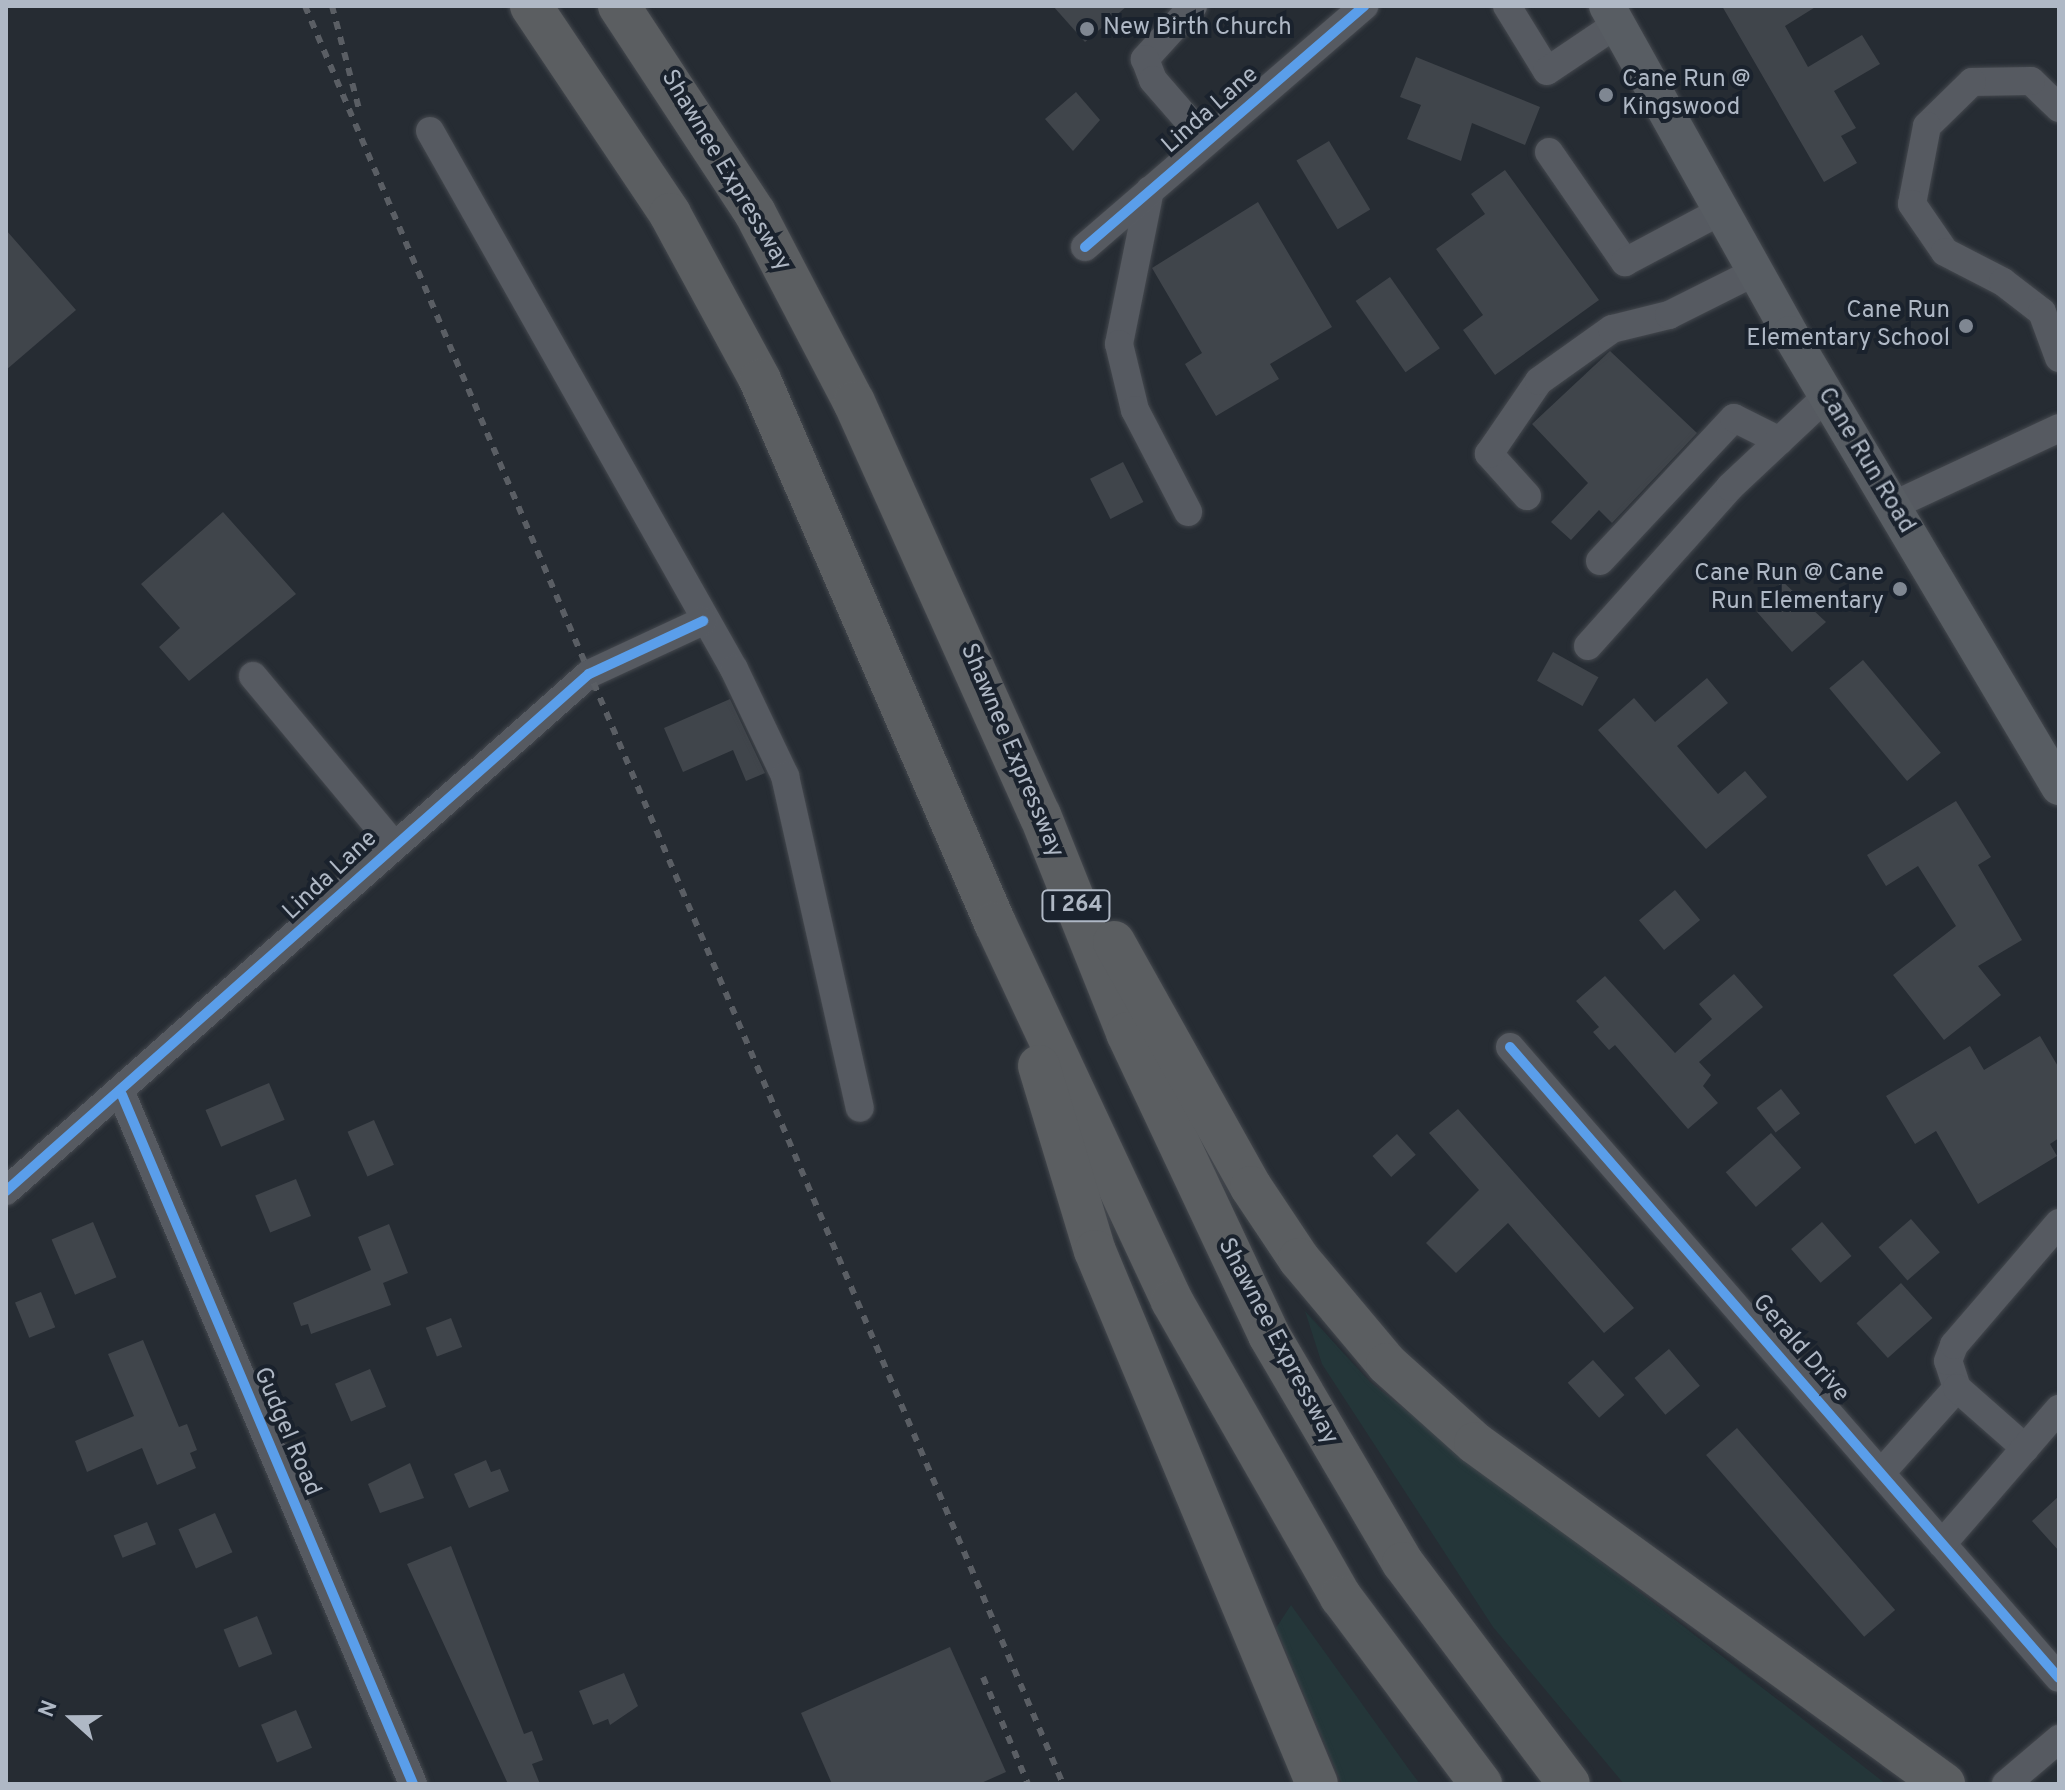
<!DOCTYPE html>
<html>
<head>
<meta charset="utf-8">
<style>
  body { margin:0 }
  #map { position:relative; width:2065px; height:1790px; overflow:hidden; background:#262c33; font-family:Overpass,sans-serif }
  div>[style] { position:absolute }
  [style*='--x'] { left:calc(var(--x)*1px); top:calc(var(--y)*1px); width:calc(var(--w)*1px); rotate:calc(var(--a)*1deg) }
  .green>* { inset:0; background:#243639 }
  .building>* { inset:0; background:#40454b; transform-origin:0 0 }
  .roads { filter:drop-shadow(0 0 2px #44484e) drop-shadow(0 0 2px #44484e) }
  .minor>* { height:28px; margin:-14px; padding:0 14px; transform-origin:14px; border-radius:14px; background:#565a61 }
  .major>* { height:36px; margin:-18px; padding:0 18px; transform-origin:18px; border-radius:18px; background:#585d63 }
  .highway>* { height:42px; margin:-21px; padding:0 21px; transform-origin:21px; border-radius:21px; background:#5b5e61 }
  .rail>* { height:6px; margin-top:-3px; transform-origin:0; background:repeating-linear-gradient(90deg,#5a5e64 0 8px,transparent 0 16px) }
  .cycleway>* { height:10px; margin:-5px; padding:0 5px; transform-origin:5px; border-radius:5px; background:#5a9eea }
  .dots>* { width:22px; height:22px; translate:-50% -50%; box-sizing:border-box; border:4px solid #1a222d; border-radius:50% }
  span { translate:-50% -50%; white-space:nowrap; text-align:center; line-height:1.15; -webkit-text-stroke:8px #1a222d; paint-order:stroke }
  .shield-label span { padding:2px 6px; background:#1a222d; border:2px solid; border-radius:6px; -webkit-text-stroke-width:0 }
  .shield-label { font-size:22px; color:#afb8c5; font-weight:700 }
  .poi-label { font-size:24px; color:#afb8c5 }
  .left { translate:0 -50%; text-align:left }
  .right { translate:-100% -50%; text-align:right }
  .street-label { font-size:24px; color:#afb8c5 }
  .frame { position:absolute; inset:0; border:8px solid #afb8c5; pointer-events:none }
  .north { position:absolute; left:32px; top:1678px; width:80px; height:80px; -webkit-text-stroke:6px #1a222d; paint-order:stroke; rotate:291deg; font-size:22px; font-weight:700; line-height:32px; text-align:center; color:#afb8c5 }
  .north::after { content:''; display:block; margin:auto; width:28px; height:36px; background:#afb8c5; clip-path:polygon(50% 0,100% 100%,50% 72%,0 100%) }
</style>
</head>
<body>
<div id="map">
  <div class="green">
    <div style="clip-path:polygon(1305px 1311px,1370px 1382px,1886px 1784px,1624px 1784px,1493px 1627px,1322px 1364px)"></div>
    <div style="clip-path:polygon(1291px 1605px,1408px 1768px,1420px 1784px,1342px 1784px,1276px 1628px)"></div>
  </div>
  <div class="building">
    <div style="clip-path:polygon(1053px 6px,1127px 6px,1085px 42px)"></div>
    <div style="clip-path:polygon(1722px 6px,1817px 6px,1785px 26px,1808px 67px,1862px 35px,1880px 64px,1834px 91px,1856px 128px,1841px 136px,1857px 163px,1824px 182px)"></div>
    <div style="clip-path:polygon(1416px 57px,1540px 107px,1525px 145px,1472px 123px,1461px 161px,1407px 139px,1421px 105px,1400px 97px)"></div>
    <div style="clip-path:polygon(1076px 92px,1100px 120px,1073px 151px,1045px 119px)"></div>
    <div style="left:1329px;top:141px;width:80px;height:38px;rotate:59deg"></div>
    <div style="clip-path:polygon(1505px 170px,1599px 300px,1495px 375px,1463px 330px,1483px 315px,1436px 249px,1485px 214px,1471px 194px)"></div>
    <div style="clip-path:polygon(1258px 202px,1332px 327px,1270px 364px,1279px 379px,1216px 416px,1185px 364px,1202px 353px,1152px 268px)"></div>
    <div style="clip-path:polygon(6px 230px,76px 310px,6px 370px)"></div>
    <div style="left:1390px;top:277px;width:87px;height:42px;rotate:55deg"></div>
    <div style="clip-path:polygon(1610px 351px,1697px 433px,1612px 523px,1599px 510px,1571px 540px,1551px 522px,1588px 483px,1532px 424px)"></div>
    <div style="left:1123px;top:462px;width:45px;height:37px;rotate:63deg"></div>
    <div style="clip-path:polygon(223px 512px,296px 594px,189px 681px,159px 647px,180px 628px,141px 584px)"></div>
    <div style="clip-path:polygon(1782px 581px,1826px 622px,1792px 652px,1757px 612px)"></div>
    <div style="left:1553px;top:652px;width:52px;height:33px;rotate:29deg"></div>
    <div style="left:1863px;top:660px;width:121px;height:44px;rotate:50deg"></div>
    <div style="clip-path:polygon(1707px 678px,1728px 703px,1677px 746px,1718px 794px,1745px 771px,1767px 797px,1706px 849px,1598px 730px,1634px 698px,1655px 722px)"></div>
    <div style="clip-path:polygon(730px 699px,765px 773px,746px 781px,733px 750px,683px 772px,664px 728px)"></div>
    <div style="clip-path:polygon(1956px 801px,1991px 857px,1978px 865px,2022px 940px,1978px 966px,2001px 995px,1944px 1040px,1893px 975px,1956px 926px,1918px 866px,1886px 886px,1867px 855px)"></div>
    <div style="left:1675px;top:890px;width:39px;height:47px;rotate:50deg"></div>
    <div style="clip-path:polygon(1734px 974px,1763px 1007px,1699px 1062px,1711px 1075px,1703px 1086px,1718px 1103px,1688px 1129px,1615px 1045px,1609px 1050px,1593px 1032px,1599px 1027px,1576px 1001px,1605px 976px,1675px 1053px,1712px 1019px,1699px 1004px)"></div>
    <div style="clip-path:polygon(2040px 1036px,2059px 1068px,2059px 1138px,2050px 1144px,2057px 1156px,1978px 1204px,1936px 1131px,1915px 1144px,1886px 1096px,1970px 1046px,1984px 1070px)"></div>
    <div style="left:269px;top:1083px;width:40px;height:69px;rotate:67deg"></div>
    <div style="left:1781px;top:1089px;width:31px;height:31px;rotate:52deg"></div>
    <div style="clip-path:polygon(1458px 1109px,1634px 1308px,1604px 1333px,1508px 1223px,1456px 1273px,1426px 1243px,1479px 1190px,1429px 1133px)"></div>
    <div style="left:374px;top:1120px;width:49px;height:29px;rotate:66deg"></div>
    <div style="left:1771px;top:1133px;width:46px;height:60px;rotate:49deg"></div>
    <div style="left:1397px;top:1134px;width:28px;height:33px;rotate:48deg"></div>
    <div style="left:296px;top:1179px;width:40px;height:44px;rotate:68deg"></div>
    <div style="left:1911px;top:1219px;width:44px;height:43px;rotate:49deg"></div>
    <div style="left:93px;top:1222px;width:60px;height:45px;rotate:67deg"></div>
    <div style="left:1822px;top:1222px;width:45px;height:41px;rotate:49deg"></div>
    <div style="clip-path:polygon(389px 1224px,408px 1273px,383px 1283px,391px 1305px,311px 1334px,308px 1324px,301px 1326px,293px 1303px,371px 1270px,358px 1237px)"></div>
    <div style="left:1901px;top:1283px;width:47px;height:60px;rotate:48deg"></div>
    <div style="left:41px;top:1292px;width:38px;height:28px;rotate:68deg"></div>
    <div style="left:451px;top:1318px;width:31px;height:27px;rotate:69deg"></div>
    <div style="clip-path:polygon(143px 1340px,179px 1427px,187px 1424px,197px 1450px,190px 1453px,196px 1468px,157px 1485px,142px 1448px,87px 1472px,75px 1441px,134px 1416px,108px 1354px)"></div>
    <div style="left:1669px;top:1349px;width:48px;height:45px;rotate:50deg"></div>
    <div style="left:1593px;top:1360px;width:47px;height:34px;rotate:48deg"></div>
    <div style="left:370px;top:1369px;width:41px;height:38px;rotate:67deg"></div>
    <div style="left:1737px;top:1428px;width:241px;height:41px;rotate:49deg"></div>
    <div style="clip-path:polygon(486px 1460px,491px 1472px,500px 1469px,509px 1491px,469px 1508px,454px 1474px)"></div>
    <div style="clip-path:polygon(410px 1463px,424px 1498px,380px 1513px,368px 1484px)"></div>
    <div style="clip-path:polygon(2059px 1496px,2059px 1551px,2032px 1521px)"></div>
    <div style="left:215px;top:1513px;width:43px;height:40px;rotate:66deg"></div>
    <div style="left:147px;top:1522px;width:24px;height:36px;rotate:68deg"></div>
    <div style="clip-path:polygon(451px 1546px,524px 1734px,532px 1731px,543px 1760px,532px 1764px,540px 1784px,508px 1784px,407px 1564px)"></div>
    <div style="left:257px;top:1616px;width:41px;height:36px;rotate:68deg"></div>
    <div style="clip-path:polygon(950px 1647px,1006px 1772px,979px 1784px,832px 1784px,801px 1713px)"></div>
    <div style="clip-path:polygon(624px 1673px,638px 1706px,610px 1725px,608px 1719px,593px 1725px,579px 1691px)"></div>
    <div style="left:296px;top:1710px;width:41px;height:38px;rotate:67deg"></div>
  </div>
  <div class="roads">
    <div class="minor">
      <div style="--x:1193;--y:6;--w:72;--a:132.2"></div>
      <div style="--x:1145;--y:59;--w:22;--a:69"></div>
      <div style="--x:1153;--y:80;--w:81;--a:49"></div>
      <div style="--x:1507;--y:6;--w:76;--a:58.4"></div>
      <div style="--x:1547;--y:71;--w:84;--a:-33.9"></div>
      <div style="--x:2059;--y:108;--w:39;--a:-136"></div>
      <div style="--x:2031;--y:81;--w:59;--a:179"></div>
      <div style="--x:1972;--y:82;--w:63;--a:135.6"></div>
      <div style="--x:1927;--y:126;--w:79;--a:100.9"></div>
      <div style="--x:1912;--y:204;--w:58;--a:55.5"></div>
      <div style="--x:1945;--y:252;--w:65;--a:27.3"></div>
      <div style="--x:2003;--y:282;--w:49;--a:37.6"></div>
      <div style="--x:2042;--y:312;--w:49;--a:69.7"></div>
      <div style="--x:430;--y:131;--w:618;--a:60.53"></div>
      <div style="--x:734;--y:669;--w:119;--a:64.5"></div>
      <div style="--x:785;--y:776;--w:340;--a:77.3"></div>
      <div style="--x:1549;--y:152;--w:134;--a:55.4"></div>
      <div style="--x:1625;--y:262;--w:109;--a:-28"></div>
      <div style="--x:1150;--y:190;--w:157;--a:101.4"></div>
      <div style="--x:1119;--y:344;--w:68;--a:76.4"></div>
      <div style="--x:1135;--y:410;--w:115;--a:62.5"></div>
      <div style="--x:1085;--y:247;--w:369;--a:-40.8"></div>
      <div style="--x:1527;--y:496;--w:57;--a:-132.1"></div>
      <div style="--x:1489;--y:454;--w:88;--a:-55.6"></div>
      <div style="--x:1539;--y:381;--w:90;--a:-35.5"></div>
      <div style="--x:1612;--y:329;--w:59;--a:-13.8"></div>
      <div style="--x:1669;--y:315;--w:96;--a:-26.6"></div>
      <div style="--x:1892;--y:506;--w:184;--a:-25"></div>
      <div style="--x:1600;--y:561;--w:196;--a:-46.9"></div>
      <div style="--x:1734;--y:418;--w:51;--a:26.6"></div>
      <div style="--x:1588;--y:646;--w:213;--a:-48.2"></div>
      <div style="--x:1730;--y:487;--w:133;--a:-43.2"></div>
      <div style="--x:253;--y:676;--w:220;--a:50.2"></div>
      <div style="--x:1510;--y:1047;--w:836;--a:48.98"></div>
      <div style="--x:122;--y:1095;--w:748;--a:67.1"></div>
      <div style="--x:6;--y:1191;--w:779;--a:-41.57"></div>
      <div style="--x:589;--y:674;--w:126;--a:-24.9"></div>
      <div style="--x:1957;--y:1388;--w:28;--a:-108"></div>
      <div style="--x:1948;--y:1361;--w:17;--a:-69"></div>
      <div style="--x:1954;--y:1345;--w:161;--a:-49.3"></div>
      <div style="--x:1881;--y:1473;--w:114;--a:-48.2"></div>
      <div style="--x:1957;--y:1388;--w:91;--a:41.4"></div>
      <div style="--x:1942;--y:1544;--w:179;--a:-49.1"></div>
      <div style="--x:2006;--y:1784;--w:70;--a:-40.3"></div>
    </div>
    <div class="major">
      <div style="--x:1607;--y:6;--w:376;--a:60.8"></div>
      <div style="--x:1790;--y:334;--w:527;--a:59.3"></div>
    </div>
    <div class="highway">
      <div style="--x:531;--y:6;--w:250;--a:56.2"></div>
      <div style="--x:670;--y:214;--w:189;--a:61.5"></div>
      <div style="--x:760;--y:380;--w:592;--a:66.6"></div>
      <div style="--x:995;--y:923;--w:417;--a:64.9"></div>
      <div style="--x:1172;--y:1301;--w:341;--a:60.3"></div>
      <div style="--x:1341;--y:1597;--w:234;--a:53.2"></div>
      <div style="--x:619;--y:6;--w:248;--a:56.7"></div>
      <div style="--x:755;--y:213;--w:213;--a:62.4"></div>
      <div style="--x:854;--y:402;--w:453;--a:65.8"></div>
      <div style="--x:1040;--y:815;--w:235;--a:68.2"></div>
      <div style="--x:1127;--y:1033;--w:334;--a:64.8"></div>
      <div style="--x:1269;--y:1335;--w:264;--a:59.6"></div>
      <div style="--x:1403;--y:1563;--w:276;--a:53.1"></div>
      <div style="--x:1114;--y:942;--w:281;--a:60.8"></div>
      <div style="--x:1251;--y:1187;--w:87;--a:56.3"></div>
      <div style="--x:1299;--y:1259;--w:137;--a:50"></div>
      <div style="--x:1387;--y:1364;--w:118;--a:41.9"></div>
      <div style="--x:1475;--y:1443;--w:580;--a:36.02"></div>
      <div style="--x:1039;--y:1066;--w:193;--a:73.2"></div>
      <div style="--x:1095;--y:1251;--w:577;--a:67.39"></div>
    </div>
  </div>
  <div class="rail">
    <div style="--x:305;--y:6;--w:1933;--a:66.91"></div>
    <div style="--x:332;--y:6;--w:111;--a:75.3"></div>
    <div style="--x:983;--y:1677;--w:116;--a:67.2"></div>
  </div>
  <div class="cycleway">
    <div style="--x:1085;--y:247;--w:369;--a:-40.8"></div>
    <div style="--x:1510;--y:1047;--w:836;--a:48.98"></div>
    <div style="--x:122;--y:1095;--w:748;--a:67.1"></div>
    <div style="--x:6;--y:1191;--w:779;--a:-41.57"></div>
    <div style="--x:589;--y:674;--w:126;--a:-24.9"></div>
  </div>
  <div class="dots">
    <div style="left:1087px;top:29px;background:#7f8792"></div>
    <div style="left:1606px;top:95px;background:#7f8792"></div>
    <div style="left:1966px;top:326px;background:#7f8792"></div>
    <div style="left:1900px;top:589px;background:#7f8792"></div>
  </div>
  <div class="shield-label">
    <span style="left:1076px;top:906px">I 264</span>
  </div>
  <div class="poi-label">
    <span class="left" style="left:1103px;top:29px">New Birth Church</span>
    <span class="left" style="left:1622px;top:95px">Cane Run @<br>Kingswood</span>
    <span class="right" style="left:1950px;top:326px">Cane Run<br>Elementary School</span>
    <span class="right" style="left:1884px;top:589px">Cane Run @ Cane<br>Run Elementary</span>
  </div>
  <div class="street-label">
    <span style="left:1211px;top:111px;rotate:-41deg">Linda Lane</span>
    <span style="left:725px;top:171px;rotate:59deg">Shawnee Expressway</span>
    <span style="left:1865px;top:461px;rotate:59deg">Cane Run Road</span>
    <span style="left:1011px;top:751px;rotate:67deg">Shawnee Expressway</span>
    <span style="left:331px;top:876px;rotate:-43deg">Linda Lane</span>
    <span style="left:1277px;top:1342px;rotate:62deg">Shawnee Expressway</span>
    <span style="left:1800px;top:1349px;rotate:49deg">Gerald Drive</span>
    <span style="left:286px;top:1432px;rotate:67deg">Gudgel Road</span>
  </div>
  <div class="frame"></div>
  <div class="north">N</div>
</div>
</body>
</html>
